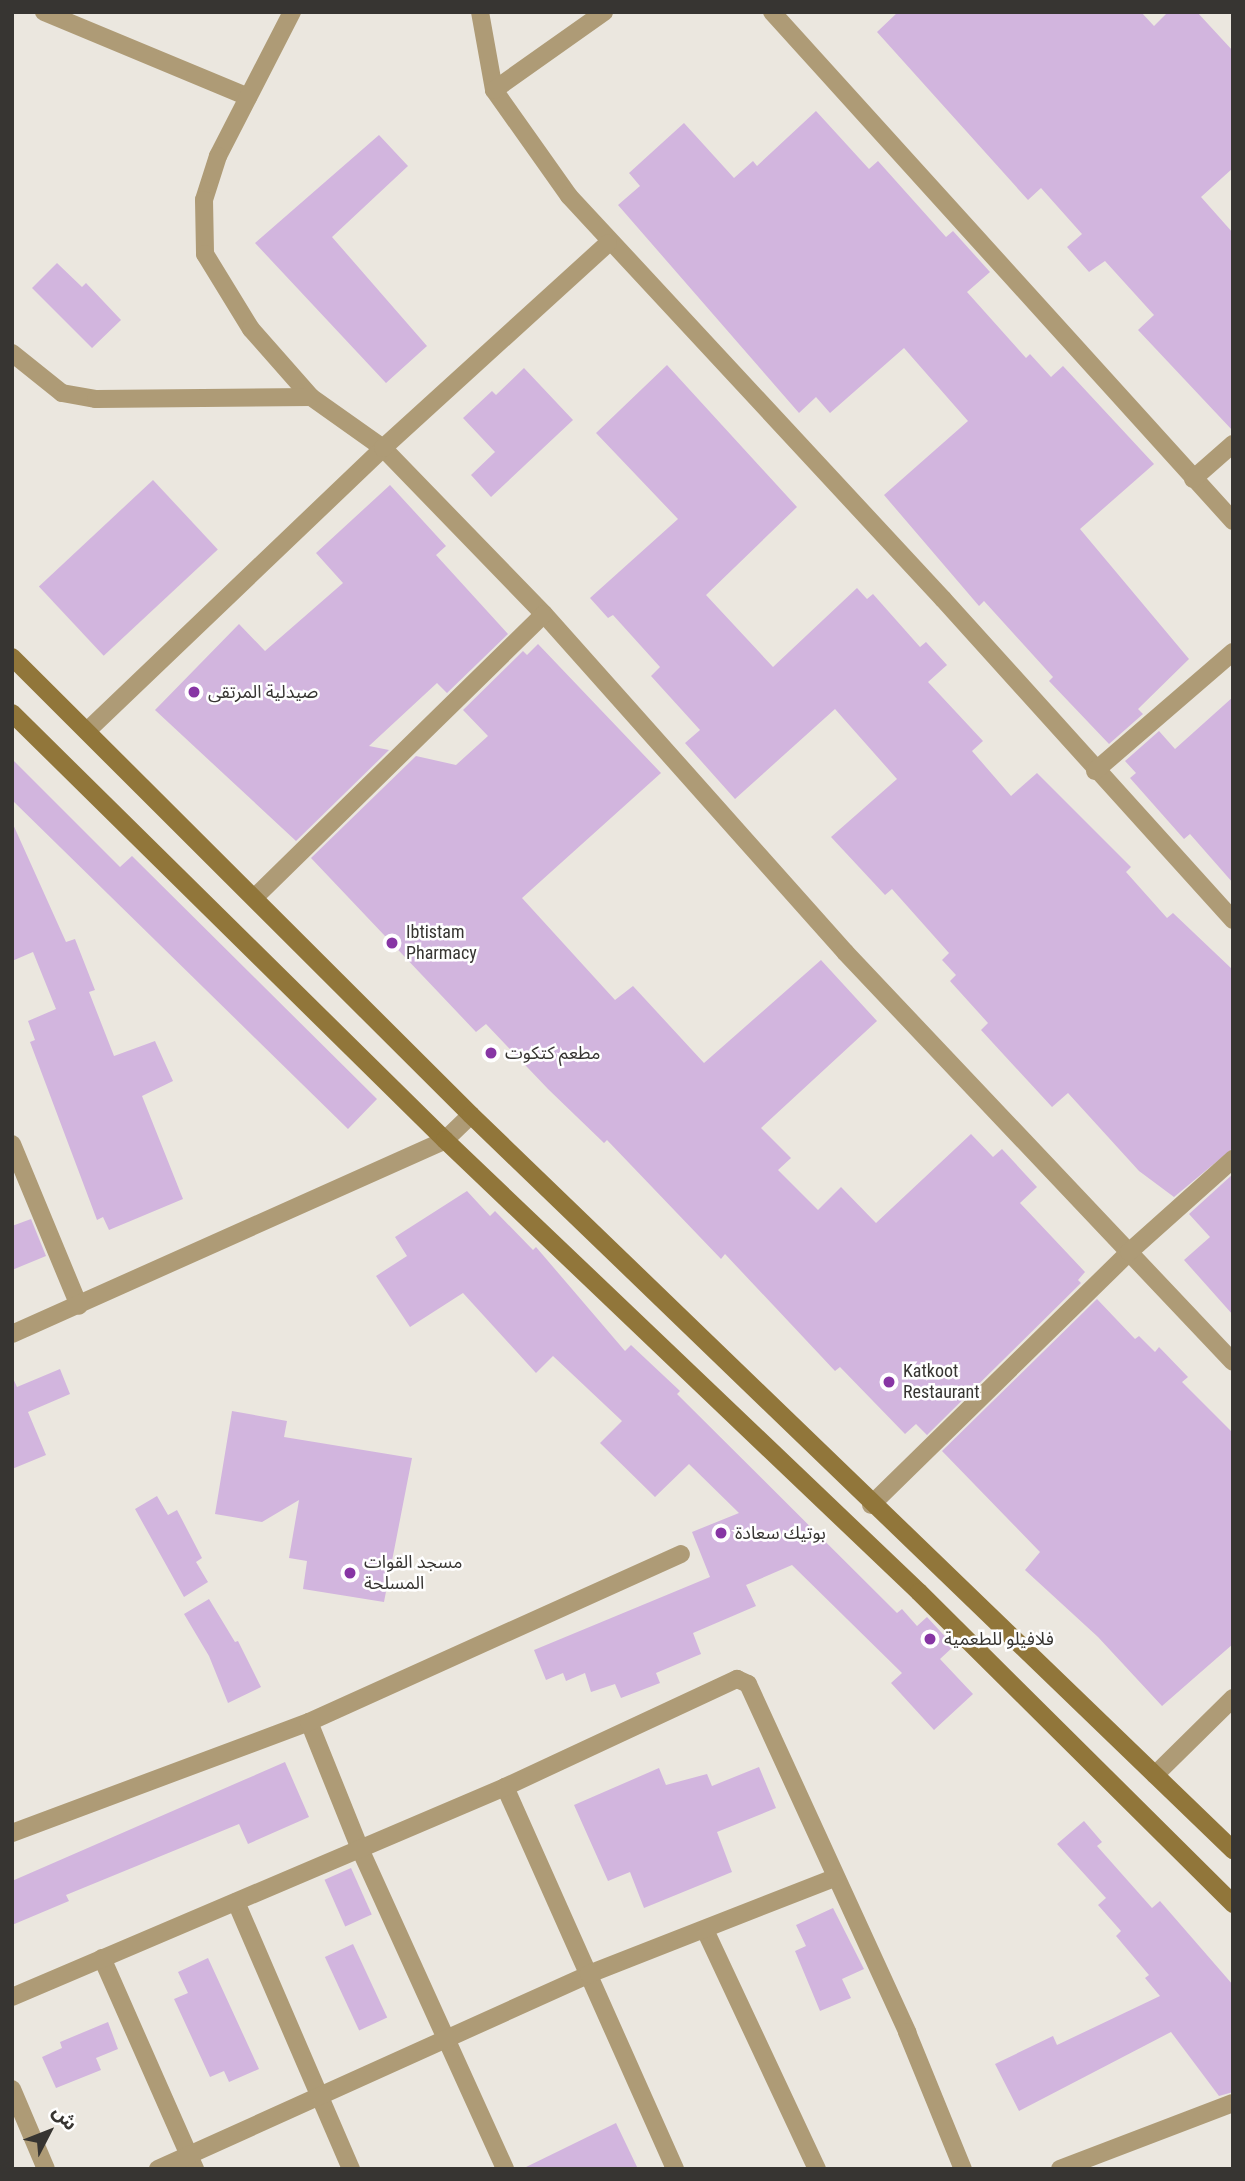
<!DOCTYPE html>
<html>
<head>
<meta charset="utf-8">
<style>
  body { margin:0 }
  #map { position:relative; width:1245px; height:2181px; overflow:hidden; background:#ebe7df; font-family:"Roboto Condensed","Noto Sans Arabic",sans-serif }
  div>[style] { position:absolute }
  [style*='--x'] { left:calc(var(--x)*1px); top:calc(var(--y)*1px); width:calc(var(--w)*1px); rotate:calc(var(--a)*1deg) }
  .building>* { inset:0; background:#d2b5de; transform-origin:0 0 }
  .street>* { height:18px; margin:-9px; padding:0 9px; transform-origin:9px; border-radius:9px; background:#ae9b76 }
  .secondary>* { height:18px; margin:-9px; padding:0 9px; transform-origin:9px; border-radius:9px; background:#91763a }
  .dots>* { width:19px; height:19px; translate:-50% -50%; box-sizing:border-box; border:4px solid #fff; border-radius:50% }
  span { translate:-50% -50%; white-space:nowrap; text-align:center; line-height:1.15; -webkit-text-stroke:5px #fff; paint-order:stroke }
  .poi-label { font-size:18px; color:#373532 }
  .left { translate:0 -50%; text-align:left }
  .frame { position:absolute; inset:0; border:14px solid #373532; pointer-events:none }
  .north { position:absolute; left:14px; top:2097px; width:70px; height:70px; -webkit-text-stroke:5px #fff; paint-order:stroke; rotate:48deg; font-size:19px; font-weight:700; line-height:28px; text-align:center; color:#373532 }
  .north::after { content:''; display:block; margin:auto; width:24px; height:32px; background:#373532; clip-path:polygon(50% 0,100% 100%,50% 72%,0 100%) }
</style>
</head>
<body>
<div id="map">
  <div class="building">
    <div style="clip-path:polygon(898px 12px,1141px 12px,1154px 26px,1168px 12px,1197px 12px,1233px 51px,1233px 168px,1201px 197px,1233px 233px,1233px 431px,1138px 330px,1154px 315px,1105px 261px,1089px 272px,1067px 247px,1082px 234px,1041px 188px,1028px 200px,877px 32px)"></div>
    <div style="clip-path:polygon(816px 111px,869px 169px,878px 161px,946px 237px,953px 231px,990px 272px,967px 292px,1026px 358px,1030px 354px,1051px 377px,1063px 366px,1154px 464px,1080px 529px,1189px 659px,1138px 709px,1143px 714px,1109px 744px,1049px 681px,1053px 677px,984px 601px,979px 606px,884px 495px,968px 421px,904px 348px,830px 413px,816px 397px,799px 413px,618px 205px,640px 186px,629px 173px,684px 123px,734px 178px,753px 161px,757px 166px)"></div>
    <div style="clip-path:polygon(379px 135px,408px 166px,332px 237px,427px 346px,386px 383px,255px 243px)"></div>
    <div style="clip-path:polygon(57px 263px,82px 287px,86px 283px,121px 320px,92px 348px,32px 288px)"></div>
    <div style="clip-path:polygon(667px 365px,797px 507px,706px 595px,773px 667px,857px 588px,867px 599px,873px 594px,920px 647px,926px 642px,947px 665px,928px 682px,983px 741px,972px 751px,1011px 796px,1037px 773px,1131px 867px,1126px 872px,1167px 918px,1173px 913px,1233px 970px,1233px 1148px,1174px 1197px,1139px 1171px,1068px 1093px,1052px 1107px,981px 1030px,988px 1023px,950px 981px,956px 975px,942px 960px,949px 953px,892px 889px,885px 895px,831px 837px,897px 779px,835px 709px,735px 799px,685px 743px,700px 730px,651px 676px,660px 667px,613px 615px,608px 618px,590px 598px,678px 519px,596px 433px)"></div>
    <div style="clip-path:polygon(524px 368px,573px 420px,491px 497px,471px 475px,495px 452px,463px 418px,492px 391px,496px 395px)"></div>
    <div style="left:153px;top:480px;width:95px;height:156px;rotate:47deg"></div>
    <div style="clip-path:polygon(390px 485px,446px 546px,436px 555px,508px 634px,447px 693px,437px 683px,369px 746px,389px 750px,296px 841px,155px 710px,239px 624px,265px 651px,343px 583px,316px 553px)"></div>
    <div style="clip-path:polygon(538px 644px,661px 773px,522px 898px,615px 1000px,633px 986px,704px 1063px,821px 960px,877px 1021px,761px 1128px,791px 1158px,778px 1170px,818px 1210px,841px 1187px,876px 1223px,971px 1134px,993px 1157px,1002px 1149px,1037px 1187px,1020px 1203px,1085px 1272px,1078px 1280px,1081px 1283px,927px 1435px,916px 1424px,905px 1434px,840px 1367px,835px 1371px,725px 1254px,721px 1259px,607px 1140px,604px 1143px,548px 1089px,486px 1024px,476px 1032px,311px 858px,416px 756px,456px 765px,488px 736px,463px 710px,523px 651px,527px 655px)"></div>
    <div style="clip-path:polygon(1233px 697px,1233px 883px,1190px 834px,1184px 839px,1130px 778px,1136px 773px,1125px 761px,1159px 731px,1175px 749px)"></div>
    <div style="clip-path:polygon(12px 759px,120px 867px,132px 856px,377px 1099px,348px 1129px,12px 800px)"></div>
    <div style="clip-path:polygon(12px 822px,66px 942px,75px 939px,95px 990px,89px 992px,114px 1056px,155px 1041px,173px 1081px,142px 1096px,183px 1199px,109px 1230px,103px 1217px,97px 1220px,30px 1042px,35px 1040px,28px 1021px,56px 1009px,33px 952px,12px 961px)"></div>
    <div style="clip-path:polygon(1233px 1174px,1233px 1315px,1184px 1260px,1210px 1237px,1189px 1214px)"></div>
    <div style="clip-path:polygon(467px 1191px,490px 1216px,495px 1211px,533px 1250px,536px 1247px,625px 1351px,631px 1345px,680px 1391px,677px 1394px,897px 1613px,902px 1609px,917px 1626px,927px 1617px,954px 1646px,940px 1659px,973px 1694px,934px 1730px,891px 1683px,902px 1673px,792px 1565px,746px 1585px,756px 1606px,693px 1633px,701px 1654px,656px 1673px,660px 1683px,621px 1698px,615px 1684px,591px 1692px,585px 1673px,566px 1681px,563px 1673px,546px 1680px,534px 1650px,710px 1577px,692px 1532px,739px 1513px,689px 1464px,655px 1497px,600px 1443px,622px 1421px,553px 1356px,536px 1373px,463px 1293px,410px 1327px,376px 1276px,407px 1256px,395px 1237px)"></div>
    <div style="clip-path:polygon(31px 1219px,46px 1256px,12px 1270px,12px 1226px)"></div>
    <div style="clip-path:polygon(1097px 1299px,1135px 1339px,1139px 1336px,1155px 1352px,1159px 1347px,1188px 1377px,1182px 1382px,1233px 1433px,1233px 1644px,1162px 1706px,1098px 1637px,1025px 1570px,1040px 1552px,942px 1451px)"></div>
    <div style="clip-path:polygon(60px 1369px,70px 1394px,28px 1412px,46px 1455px,12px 1469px,12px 1376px,17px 1387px)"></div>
    <div style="clip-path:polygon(232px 1411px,287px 1421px,284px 1437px,412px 1458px,384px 1602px,303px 1589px,307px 1561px,289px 1558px,299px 1500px,262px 1522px,215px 1514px)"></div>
    <div style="clip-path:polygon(157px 1496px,168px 1515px,177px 1510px,202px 1558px,196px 1562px,208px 1582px,184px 1597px,135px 1509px)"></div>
    <div style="clip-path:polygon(209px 1599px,235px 1642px,238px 1641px,261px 1687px,228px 1703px,209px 1656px,184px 1614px)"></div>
    <div style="clip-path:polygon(285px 1762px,309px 1817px,248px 1844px,239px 1824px,66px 1895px,69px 1901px,12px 1925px,12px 1881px)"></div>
    <div style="clip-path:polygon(759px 1767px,776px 1808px,717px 1832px,732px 1872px,644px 1908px,630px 1872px,608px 1881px,574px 1805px,659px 1768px,666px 1785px,707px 1774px,712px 1786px)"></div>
    <div style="clip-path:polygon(1084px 1821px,1102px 1842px,1097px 1846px,1152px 1908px,1160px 1901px,1233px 1985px,1233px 2092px,1219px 2096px,1171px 2032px,1019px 2111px,995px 2064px,1053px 2036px,1057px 2045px,1160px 1996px,1145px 1978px,1149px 1975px,1116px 1936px,1121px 1931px,1098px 1905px,1106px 1898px,1057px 1844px)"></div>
    <div style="left:351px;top:1868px;width:51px;height:29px;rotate:66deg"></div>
    <div style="clip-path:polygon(833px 1908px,864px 1969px,842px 1979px,851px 1998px,820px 2011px,795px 1951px,806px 1946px,796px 1925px)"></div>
    <div style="left:353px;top:1944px;width:81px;height:31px;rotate:65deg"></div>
    <div style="clip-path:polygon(208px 1958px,259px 2069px,229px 2082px,224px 2071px,210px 2077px,174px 1999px,188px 1993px,178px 1972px)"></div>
    <div style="clip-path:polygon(108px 2022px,118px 2049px,96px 2058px,101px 2070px,56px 2088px,42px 2057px,62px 2048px,60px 2042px)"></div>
    <div style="clip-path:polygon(616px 2123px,638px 2169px,522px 2169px)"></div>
  </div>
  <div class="street">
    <div style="--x:44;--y:12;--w:221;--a:22.6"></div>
    <div style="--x:292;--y:12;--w:162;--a:117.2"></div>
    <div style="--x:218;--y:156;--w:46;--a:107.7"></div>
    <div style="--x:204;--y:200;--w:54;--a:88.9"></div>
    <div style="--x:205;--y:254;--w:88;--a:58.5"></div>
    <div style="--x:251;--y:329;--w:91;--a:48.6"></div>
    <div style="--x:311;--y:397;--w:88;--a:35.3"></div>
    <div style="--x:383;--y:448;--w:231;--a:45.9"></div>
    <div style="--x:544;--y:614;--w:453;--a:48.3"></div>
    <div style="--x:845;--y:952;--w:564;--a:46.58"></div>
    <div style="--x:480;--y:12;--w:79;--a:79.8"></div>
    <div style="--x:494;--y:90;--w:130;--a:54.7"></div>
    <div style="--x:569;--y:196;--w:550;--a:47.14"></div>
    <div style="--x:943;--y:599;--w:433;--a:47.9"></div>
    <div style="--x:772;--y:12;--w:687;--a:47.83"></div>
    <div style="--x:494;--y:90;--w:135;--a:-35.3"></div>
    <div style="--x:12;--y:353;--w:64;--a:38.7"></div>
    <div style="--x:62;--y:393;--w:35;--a:10"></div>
    <div style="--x:96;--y:399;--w:215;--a:-0.5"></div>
    <div style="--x:1193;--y:479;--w:53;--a:-41.2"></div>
    <div style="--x:87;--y:731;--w:410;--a:-43.7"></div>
    <div style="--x:383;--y:448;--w:304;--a:-42.3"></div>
    <div style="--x:1095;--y:771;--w:182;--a:-40.8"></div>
    <div style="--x:255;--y:897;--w:404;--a:-44.4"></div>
    <div style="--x:12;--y:1144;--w:175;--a:67.5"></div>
    <div style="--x:12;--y:1334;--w:474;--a:-24.1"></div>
    <div style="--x:445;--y:1140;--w:36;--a:-44"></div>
    <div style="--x:871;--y:1505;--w:361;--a:-44.4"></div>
    <div style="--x:1129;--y:1252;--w:140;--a:-41.8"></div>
    <div style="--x:309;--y:1722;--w:137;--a:68.1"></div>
    <div style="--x:360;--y:1849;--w:351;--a:65.6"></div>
    <div style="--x:1155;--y:1775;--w:110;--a:-44.6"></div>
    <div style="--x:505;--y:1787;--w:418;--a:66"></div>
    <div style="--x:12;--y:1833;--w:317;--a:-20.5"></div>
    <div style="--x:309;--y:1722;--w:408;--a:-24.3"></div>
    <div style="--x:236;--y:1902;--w:291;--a:66.7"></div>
    <div style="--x:705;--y:1930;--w:264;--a:64.9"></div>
    <div style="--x:102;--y:1958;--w:231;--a:66.2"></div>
    <div style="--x:12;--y:1997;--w:536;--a:-23.07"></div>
    <div style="--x:505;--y:1787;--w:256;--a:-25"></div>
    <div style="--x:737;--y:1679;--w:12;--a:24"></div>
    <div style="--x:748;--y:1684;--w:383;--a:65.4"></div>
    <div style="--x:907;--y:2032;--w:148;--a:67.8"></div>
    <div style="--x:12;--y:2089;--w:87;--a:67"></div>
    <div style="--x:158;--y:2169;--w:473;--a:-24.3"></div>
    <div style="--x:589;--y:1974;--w:263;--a:-21.4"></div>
    <div style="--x:1060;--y:2169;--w:185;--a:-20.9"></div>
  </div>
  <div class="secondary">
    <div style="--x:12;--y:657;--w:648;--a:44.94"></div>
    <div style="--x:471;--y:1115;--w:1059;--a:43.97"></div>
    <div style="--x:12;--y:713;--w:608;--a:44.6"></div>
    <div style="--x:445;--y:1140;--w:655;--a:43.64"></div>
    <div style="--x:919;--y:1592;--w:443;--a:44.8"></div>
  </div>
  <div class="dots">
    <div style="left:194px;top:692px;background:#8735a4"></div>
    <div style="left:392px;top:943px;background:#8735a4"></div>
    <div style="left:491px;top:1053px;background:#8735a4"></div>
    <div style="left:889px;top:1382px;background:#8735a4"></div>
    <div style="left:721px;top:1533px;background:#8735a4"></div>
    <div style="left:350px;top:1573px;background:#8735a4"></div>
    <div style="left:930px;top:1639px;background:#8735a4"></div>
  </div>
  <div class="poi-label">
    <span class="left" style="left:208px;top:692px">صيدلية المرتقى</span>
    <span class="left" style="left:406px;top:943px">Ibtistam<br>Pharmacy</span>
    <span class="left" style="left:505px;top:1053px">مطعم كتكوت</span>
    <span class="left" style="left:903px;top:1382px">Katkoot<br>Restaurant</span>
    <span class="left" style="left:735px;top:1533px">بوتيك سعادة</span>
    <span class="left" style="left:364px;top:1573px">مسجد القوات<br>المسلحة</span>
    <span class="left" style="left:944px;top:1639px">فلافيلو للطعمية</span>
  </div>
  <div class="frame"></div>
  <div class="north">ش</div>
</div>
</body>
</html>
